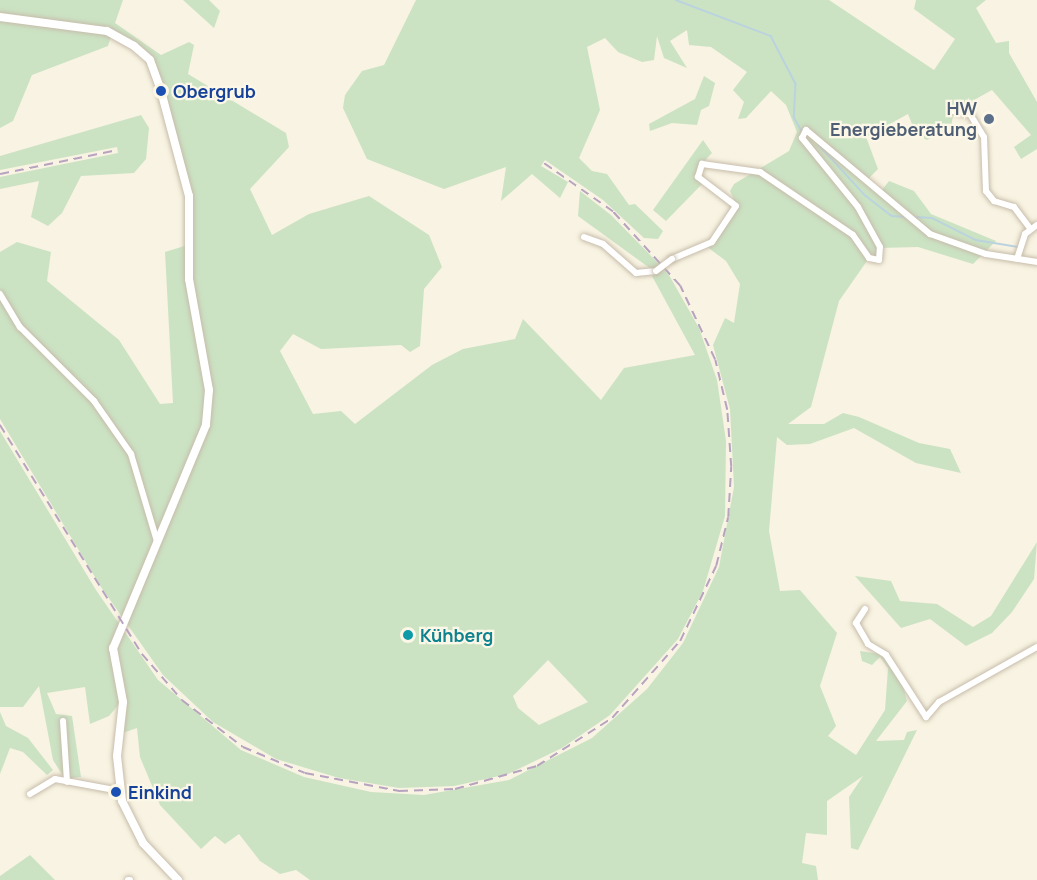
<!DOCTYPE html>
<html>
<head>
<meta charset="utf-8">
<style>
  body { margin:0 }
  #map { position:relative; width:1037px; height:880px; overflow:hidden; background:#f8f3e2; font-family:Manrope,sans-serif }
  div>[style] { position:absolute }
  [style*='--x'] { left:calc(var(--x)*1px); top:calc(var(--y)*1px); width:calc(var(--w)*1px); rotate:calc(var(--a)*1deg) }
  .green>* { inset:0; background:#cbe3c3 }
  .stream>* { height:1.5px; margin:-0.75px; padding:0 0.75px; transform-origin:0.75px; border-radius:0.75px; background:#bad3df }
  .roads { filter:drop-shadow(0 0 2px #c7bcab) drop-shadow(0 0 2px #c7bcab) }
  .minor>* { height:6px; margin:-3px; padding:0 3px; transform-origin:3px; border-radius:3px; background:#fff }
  .tertiary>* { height:8px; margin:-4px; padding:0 4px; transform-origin:4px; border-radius:4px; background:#fff }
  .rail>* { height:1.5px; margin-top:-0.75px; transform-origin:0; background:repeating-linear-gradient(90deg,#b7a3bf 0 9px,transparent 0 15px) }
  .bridges { filter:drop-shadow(0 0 2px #c7bcab) drop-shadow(0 0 2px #c7bcab) }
  .minor-bridge>* { height:6px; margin:-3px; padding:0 3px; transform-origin:3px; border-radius:3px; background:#fff }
  .dots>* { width:16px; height:16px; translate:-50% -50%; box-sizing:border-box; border:3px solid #fcf7e7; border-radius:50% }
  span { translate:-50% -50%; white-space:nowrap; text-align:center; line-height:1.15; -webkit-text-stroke:4.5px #fcf7e7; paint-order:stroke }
  .transit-label { font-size:18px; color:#164399; font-weight:700 }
  .left { translate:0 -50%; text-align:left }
  .service-label { font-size:18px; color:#4e5e75; font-weight:700 }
  .right { translate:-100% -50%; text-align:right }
  .culture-label { font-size:18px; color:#0d838f; font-weight:700 }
</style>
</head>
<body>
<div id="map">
  <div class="green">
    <div style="clip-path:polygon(evenodd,0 0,123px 0,115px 23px,161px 55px,189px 42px,194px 45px,188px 74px,286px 133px,289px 147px,250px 189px,272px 235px,309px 214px,369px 196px,429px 235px,442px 267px,424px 289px,420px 346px,410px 352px,401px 345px,321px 349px,293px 334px,280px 351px,313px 414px,341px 411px,355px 424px,432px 365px,463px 349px,515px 339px,523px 319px,601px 400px,624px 368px,695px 355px,652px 276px,663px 268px,669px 275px,699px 328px,717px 380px,726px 441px,725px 516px,703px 591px,678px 639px,610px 715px,562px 748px,508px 774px,454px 786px,399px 788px,339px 778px,276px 759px,213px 722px,163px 675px,101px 587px,0 419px,0 252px,17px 242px,51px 252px,47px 281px,119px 340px,160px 404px,173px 403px,165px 252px,191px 244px,191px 214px,150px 61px,112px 33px,108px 46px,32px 75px,13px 121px,0 128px,0 0,548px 660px,588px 702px,539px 725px,518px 708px,513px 696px,548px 660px)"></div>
    <div style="clip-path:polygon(183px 0,209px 0,220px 11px,214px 28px)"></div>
    <div style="clip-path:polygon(416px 0,829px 0,934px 70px,955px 39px,914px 9px,916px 0,986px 0,976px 8px,996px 43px,1009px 41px,1009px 53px,1037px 102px,1037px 149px,1021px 159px,1014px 147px,1031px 135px,992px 90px,965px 105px,968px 111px,954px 109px,951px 128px,927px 140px,916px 134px,908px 114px,866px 137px,878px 169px,866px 181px,879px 194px,889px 181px,914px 191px,931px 214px,996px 241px,973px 264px,918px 247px,880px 248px,881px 256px,869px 258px,839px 301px,811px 407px,788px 424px,824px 424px,843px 413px,859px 417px,919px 443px,950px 449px,961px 473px,916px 463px,854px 428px,810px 444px,787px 445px,777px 437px,769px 531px,780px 591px,800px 590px,837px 633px,820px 686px,836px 726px,828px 736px,856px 755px,885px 710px,888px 668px,880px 657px,872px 665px,862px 661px,860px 651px,880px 654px,901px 680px,907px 701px,876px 741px,904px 740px,907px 732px,917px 730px,858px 850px,851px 848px,849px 797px,863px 776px,827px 801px,827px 835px,806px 833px,802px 863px,816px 866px,818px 880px,310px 880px,296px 870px,280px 874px,260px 861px,239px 834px,225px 844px,215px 836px,201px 849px,160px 805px,140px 757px,137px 728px,120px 734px,125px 701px,118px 655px,120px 703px,109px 716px,90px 724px,85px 687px,47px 693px,56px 714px,72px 716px,81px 777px,65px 779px,53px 760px,39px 686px,23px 707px,0 707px,0 431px,96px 590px,158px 680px,241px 750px,304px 777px,371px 792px,424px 795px,509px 780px,592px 738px,647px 689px,683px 643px,719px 567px,734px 487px,730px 409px,713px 345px,725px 318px,734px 323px,740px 284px,726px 261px,706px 246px,737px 206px,730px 191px,734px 184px,789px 151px,797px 132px,786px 105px,771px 91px,746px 118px,738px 119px,744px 102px,733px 90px,747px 72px,711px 47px,689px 45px,687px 30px,670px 41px,687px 68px,664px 58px,657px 36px,654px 60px,642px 62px,618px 52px,605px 38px,587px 47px,600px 110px,579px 158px,592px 171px,607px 174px,629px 205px,635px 204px,663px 231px,658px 239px,644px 238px,603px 200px,545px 160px,541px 166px,568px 182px,560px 198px,532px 174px,501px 201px,506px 167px,444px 189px,367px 159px,343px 108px,345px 95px,362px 71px,384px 65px)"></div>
    <div style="clip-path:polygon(704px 76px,715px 83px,709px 106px,701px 110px,697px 125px,672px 123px,650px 131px,649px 124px,695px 99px)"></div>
    <div style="clip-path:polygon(141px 115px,149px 128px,146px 159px,134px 173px,81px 176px,62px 213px,48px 226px,31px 217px,39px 181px,0 189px,0 177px,118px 153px,117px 147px,0 170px,0 156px)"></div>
    <div style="clip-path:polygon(703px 140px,712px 153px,697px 169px,702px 184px,666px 221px,653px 210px)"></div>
    <div style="clip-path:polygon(580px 191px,611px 215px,661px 266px,651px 269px,578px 216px)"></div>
    <div style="clip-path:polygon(1037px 542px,1034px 579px,1012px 612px,992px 633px,966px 646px,930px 619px,901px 628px,855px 576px,891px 581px,900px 601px,937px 604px,973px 627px,991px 616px)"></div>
    <div style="clip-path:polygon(0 712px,6px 726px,28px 738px,53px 770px,47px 775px,23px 752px,10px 748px,0 774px)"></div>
    <div style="clip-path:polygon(30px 855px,55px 880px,0 880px,0 876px)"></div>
  </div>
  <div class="stream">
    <div style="--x:676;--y:0;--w:102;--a:20.8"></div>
    <div style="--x:771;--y:36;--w:54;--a:62.5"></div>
    <div style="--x:796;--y:84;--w:33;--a:93"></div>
    <div style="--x:794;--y:117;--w:18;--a:61"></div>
    <div style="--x:819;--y:145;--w:68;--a:47.4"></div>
    <div style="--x:865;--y:195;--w:34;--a:38"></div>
    <div style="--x:892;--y:216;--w:15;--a:4"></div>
    <div style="--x:915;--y:217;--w:17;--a:3"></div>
    <div style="--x:932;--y:218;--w:49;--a:26.6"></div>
    <div style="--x:976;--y:240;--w:43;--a:9.5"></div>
  </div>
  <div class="roads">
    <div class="minor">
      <div style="--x:953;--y:111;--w:17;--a:10"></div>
      <div style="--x:970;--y:114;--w:27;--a:59"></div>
      <div style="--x:984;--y:137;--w:54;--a:87.9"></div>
      <div style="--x:986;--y:191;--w:13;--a:51"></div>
      <div style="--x:994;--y:201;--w:21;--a:17"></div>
      <div style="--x:1014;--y:207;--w:26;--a:53"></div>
      <div style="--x:584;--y:237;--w:20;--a:20"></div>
      <div style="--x:603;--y:244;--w:44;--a:41.3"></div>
      <div style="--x:636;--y:273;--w:20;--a:-6"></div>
      <div style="--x:672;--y:259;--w:43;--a:-23"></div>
      <div style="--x:712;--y:242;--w:43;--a:-56.3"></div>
      <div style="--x:736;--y:206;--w:48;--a:-142.7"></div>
      <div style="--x:698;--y:177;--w:14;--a:-73"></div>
      <div style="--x:702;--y:164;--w:59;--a:7.9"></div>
      <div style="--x:760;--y:172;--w:112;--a:34.1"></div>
      <div style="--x:853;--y:235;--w:28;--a:55"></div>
      <div style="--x:869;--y:258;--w:10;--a:11"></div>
      <div style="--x:879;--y:260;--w:13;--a:-86"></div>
      <div style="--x:880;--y:247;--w:46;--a:-118.8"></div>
      <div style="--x:858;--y:207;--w:89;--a:-129.1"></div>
      <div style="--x:802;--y:138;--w:9;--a:-63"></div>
      <div style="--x:806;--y:130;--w:162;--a:40"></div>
      <div style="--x:930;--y:234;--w:59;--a:19.7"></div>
      <div style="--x:986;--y:254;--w:52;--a:8.9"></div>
      <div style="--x:1017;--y:259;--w:26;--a:-72"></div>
      <div style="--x:1025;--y:234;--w:15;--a:-37"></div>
      <div style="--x:0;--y:294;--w:39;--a:59"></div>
      <div style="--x:20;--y:327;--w:105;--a:45"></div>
      <div style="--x:94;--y:401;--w:65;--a:55.1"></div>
      <div style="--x:131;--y:454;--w:91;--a:73.4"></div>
      <div style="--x:865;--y:609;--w:17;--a:123"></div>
      <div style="--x:856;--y:623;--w:24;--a:60"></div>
      <div style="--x:868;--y:644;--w:21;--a:31"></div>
      <div style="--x:886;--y:655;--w:74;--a:57.2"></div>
      <div style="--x:926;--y:717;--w:20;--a:-49"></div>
      <div style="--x:939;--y:702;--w:112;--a:-29.3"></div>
      <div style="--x:63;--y:721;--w:61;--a:86.2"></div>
      <div style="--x:30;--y:794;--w:29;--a:-31"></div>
      <div style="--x:55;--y:779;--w:66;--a:10.5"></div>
      <div style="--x:128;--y:880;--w:2;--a:0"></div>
    </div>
    <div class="tertiary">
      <div style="--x:0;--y:17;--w:108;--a:7.5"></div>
      <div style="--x:107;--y:31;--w:31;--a:29"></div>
      <div style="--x:134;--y:46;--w:21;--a:41"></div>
      <div style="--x:150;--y:60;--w:33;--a:70"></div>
      <div style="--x:161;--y:91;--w:109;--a:75.1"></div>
      <div style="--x:189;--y:196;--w:83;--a:90"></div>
      <div style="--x:189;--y:279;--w:113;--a:79.8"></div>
      <div style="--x:209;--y:390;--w:35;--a:95"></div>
      <div style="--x:206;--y:425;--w:242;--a:112.6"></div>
      <div style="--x:113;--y:648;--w:55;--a:79.5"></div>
      <div style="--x:123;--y:702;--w:54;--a:96.3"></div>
      <div style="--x:117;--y:756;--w:45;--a:83.7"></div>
      <div style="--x:122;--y:801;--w:47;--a:63.4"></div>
      <div style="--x:143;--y:843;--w:51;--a:46.6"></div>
    </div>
  </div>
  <div class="rail">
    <div style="--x:0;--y:174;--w:120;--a:-11.5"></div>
    <div style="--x:0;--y:425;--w:269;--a:58.2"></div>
    <div style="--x:142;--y:654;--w:61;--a:49"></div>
    <div style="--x:182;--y:700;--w:77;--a:37.6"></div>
    <div style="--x:243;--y:747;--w:67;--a:22.8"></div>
    <div style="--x:305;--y:773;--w:96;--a:10.8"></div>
    <div style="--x:399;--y:791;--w:56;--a:-2"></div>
    <div style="--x:455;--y:789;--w:85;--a:-15.7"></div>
    <div style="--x:537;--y:766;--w:89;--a:-32.6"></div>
    <div style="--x:612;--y:718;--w:103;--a:-48.6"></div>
    <div style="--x:680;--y:641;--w:83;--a:-64.4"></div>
    <div style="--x:716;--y:566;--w:50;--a:-76.2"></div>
    <div style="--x:728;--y:517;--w:50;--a:-86.6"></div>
    <div style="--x:731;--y:467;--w:57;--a:-94"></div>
    <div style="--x:727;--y:410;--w:51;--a:-103.5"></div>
    <div style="--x:715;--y:360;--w:82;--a:-115.3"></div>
    <div style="--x:680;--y:286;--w:100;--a:-132.2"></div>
    <div style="--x:613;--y:212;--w:85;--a:-145"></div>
  </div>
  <div class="bridges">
    <div class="minor-bridge">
      <div style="--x:656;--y:271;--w:20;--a:-37"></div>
    </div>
  </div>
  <div class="dots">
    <div style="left:161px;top:91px;background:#1a4fb4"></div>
    <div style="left:989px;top:119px;background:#5c6f8a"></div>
    <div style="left:408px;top:635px;background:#0f9aa8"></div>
    <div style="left:116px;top:792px;background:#1a4fb4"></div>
  </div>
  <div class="transit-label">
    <span class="left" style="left:173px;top:91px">Obergrub</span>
    <span class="left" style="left:128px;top:792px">Einkind</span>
  </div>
  <div class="service-label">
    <span class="right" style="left:977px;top:119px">HW<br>Energieberatung</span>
  </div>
  <div class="culture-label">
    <span class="left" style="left:420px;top:635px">Kühberg</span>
  </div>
</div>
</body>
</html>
